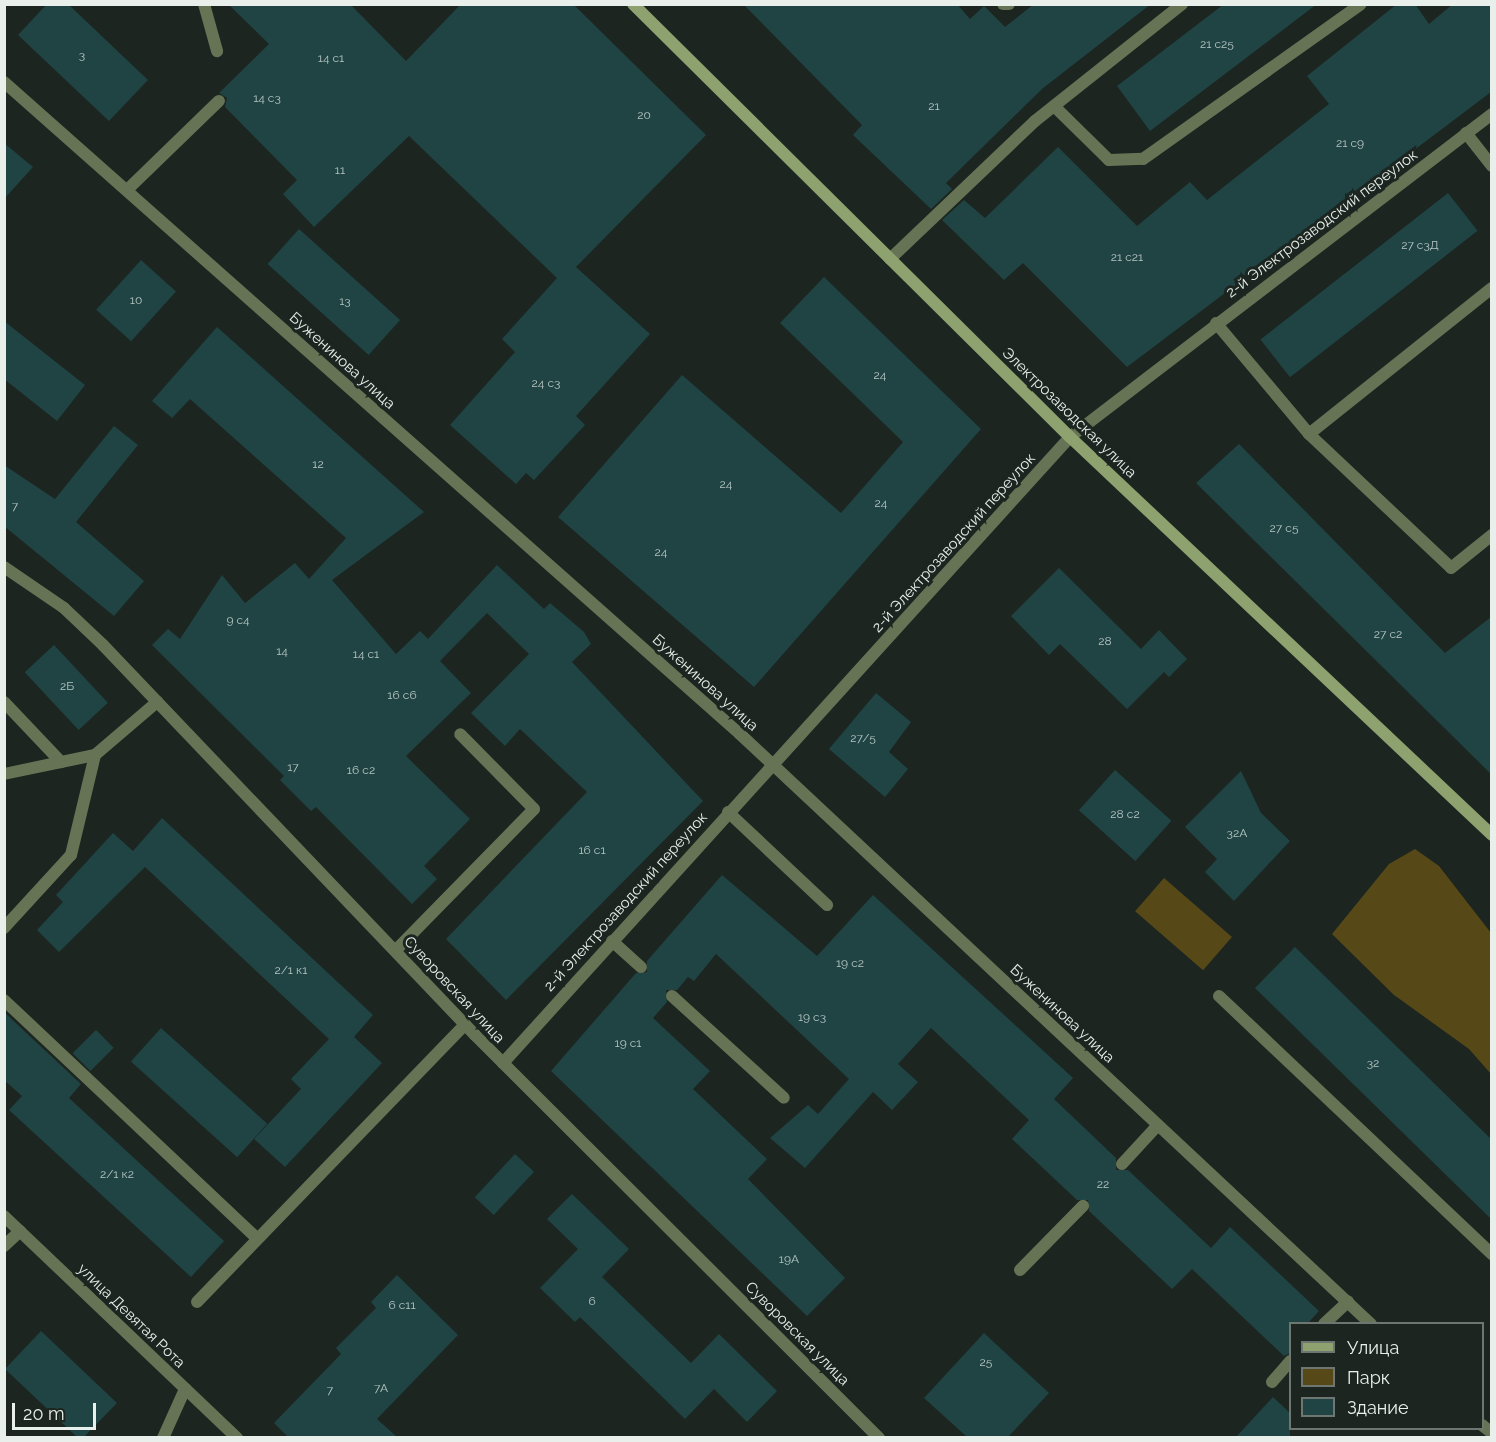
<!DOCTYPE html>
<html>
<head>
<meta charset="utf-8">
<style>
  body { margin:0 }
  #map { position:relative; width:1496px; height:1442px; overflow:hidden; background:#1c2520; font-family:Raleway,sans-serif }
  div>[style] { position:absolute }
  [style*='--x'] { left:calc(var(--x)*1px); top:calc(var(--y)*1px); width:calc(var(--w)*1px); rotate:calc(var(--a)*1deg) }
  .green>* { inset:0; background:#564817; transform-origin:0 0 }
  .building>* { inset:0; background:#1f4443; transform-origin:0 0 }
  .lane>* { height:12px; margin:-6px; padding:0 6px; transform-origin:6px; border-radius:6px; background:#677355 }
  .street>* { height:12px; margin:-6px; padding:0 6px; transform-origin:6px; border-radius:6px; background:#677355 }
  .secondary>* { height:12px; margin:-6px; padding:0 6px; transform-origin:6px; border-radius:6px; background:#8ea270 }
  span { translate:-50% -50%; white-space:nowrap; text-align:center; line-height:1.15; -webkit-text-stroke:6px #1c2520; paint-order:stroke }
  .number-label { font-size:12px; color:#b6c5c2 }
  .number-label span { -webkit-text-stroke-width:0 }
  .street-label { font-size:15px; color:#e9f0ec }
  .frame { position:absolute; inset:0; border:6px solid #e9f0ec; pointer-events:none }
  .legend { position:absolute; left:1289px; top:1322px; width:195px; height:108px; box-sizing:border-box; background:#1c2520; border:2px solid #6e7672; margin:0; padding:8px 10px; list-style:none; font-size:18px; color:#e9f0ec }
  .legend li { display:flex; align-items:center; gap:12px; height:30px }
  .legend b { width:30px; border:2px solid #6e7672 }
  .scale { position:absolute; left:12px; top:1403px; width:84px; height:27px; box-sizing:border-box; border:3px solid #e9f0ec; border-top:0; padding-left:8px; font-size:18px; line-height:21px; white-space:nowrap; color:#e9f0ec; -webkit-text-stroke:4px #1c2520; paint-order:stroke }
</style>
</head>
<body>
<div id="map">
  <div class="green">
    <div style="clip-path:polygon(1415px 849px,1439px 866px,1491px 933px,1491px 1074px,1469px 1049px,1394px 995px,1332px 934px,1389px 864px)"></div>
    <div style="left:1164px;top:878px;width:90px;height:44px;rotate:41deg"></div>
  </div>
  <div class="building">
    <div style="clip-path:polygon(47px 4px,68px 4px,148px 80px,109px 121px,18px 35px)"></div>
    <div style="clip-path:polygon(228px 4px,350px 4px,406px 61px,461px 4px,573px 4px,706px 135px,576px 267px,650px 334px,576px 416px,585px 425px,534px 480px,526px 473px,516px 484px,450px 425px,515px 352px,502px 339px,557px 278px,409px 136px,314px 227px,283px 194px,297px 180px,225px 107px,227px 98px,219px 93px,269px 44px)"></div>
    <div style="clip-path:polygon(743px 4px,957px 4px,970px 19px,984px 6px,1005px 27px,1034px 4px,1151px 4px,1042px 89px,946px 183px,952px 189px,931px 209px,853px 135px,862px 125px)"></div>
    <div style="clip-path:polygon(1224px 4px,1317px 4px,1150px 131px,1117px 86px)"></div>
    <div style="clip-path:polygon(1397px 4px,1415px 4px,1429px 24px,1453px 4px,1491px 4px,1491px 92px,1127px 367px,1023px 263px,1004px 280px,942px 220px,964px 200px,985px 218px,1058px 147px,1137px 226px,1190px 182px,1207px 200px,1329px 104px,1307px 76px)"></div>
    <div style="clip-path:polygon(4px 143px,33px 167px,4px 199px)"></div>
    <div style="left:1448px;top:193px;width:48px;height:238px;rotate:52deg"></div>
    <div style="left:299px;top:229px;width:136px;height:47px;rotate:42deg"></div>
    <div style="left:141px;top:260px;width:47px;height:67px;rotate:42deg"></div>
    <div style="clip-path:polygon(824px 277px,981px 429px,754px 687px,558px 517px,682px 375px,841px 513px,903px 442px,780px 323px)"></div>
    <div style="clip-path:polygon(4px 321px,85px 385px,57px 421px,4px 379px)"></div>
    <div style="clip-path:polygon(217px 327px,424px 512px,332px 580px,396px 654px,420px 631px,428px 639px,497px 565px,544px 609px,550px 603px,584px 632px,591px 644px,572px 662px,703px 801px,506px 1000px,446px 939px,587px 792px,520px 729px,505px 746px,471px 713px,529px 654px,487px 613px,440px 661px,471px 693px,406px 756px,470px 819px,424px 866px,437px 879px,412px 904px,316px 807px,311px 811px,280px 780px,284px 776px,152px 645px,168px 629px,180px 639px,222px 575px,245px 603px,295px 563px,309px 579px,346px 538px,190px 399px,172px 418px,152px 401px)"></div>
    <div style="clip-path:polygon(114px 426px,138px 445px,76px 522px,144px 581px,114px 616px,4px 526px,4px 465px,55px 499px)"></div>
    <div style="clip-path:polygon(1239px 444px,1445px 653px,1491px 617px,1491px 774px,1196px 483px)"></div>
    <div style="clip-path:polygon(1059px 568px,1141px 649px,1159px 630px,1187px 659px,1169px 677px,1164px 672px,1127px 709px,1060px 644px,1049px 655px,1011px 616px)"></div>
    <div style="left:54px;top:645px;width:79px;height:40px;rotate:47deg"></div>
    <div style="clip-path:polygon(876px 693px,911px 722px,889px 752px,908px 769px,885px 797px,829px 749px)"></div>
    <div style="left:1115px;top:770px;width:76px;height:54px;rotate:42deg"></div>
    <div style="clip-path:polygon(1241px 771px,1261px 813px,1290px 841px,1234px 901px,1205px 872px,1217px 859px,1185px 827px)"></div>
    <div style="clip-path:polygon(162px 818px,373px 1015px,354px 1037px,382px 1063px,285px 1167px,254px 1139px,301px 1089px,291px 1079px,329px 1039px,145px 867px,59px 952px,37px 930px,63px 902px,56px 895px,113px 833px,133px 851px)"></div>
    <div style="clip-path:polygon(722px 875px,817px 956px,873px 895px,1073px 1078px,1054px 1099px,1116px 1158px,1116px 1170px,1128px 1170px,1211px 1248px,1230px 1227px,1319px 1311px,1308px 1323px,1290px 1323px,1290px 1353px,1284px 1356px,1192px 1269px,1172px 1289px,1089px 1211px,1088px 1200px,1077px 1200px,1012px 1139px,1029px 1120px,931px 1028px,898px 1064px,918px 1082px,892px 1110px,873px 1092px,805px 1168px,770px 1138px,808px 1105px,818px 1114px,849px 1079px,716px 954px,694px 981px,688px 977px,677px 990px,666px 990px,667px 1002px,653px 1018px,710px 1071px,693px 1089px,767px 1159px,748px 1179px,845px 1278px,807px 1316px,551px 1071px,636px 973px,647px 972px,647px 961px)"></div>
    <div style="clip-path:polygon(1295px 947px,1491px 1139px,1491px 1219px,1255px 988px)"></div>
    <div style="clip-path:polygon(4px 1012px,81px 1084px,69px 1098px,224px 1241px,191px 1277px,9px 1110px,22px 1096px,4px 1080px)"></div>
    <div style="left:161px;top:1028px;width:143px;height:45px;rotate:42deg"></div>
    <div style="left:96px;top:1030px;width:25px;height:33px;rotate:45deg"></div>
    <div style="left:515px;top:1154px;width:26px;height:59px;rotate:43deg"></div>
    <div style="clip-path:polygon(572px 1194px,629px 1249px,602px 1277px,691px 1363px,719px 1334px,777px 1391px,747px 1422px,714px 1389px,685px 1419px,580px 1317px,575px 1322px,540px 1288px,578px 1249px,547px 1219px)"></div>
    <div style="clip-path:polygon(397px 1275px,458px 1335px,377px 1419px,397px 1437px,288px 1437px,274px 1423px,341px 1354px,336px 1348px,376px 1308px,371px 1302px)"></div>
    <div style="clip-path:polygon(41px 1331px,117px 1403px,84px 1437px,77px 1437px,5px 1369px)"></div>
    <div style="clip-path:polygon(984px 1333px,1049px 1393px,1008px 1437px,967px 1437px,924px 1398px)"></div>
    <div style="clip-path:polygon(1273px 1397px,1290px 1413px,1290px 1437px,1236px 1437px)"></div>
  </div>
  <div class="lane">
    <div style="--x:204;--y:4;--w:49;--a:74.5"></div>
    <div style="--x:1003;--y:4;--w:6;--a:0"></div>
    <div style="--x:1054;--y:106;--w:77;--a:44.5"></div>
    <div style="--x:1109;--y:160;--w:34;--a:-2"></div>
    <div style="--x:1143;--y:159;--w:267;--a:-35.4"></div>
    <div style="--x:1466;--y:133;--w:42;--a:51.8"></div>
    <div style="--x:127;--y:190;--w:128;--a:-44.1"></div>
    <div style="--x:890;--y:259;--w:200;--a:-43.6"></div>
    <div style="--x:1035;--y:121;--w:188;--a:-38.5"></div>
    <div style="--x:1216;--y:323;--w:145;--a:50"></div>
    <div style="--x:1309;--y:434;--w:195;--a:43.3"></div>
    <div style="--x:1451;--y:568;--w:53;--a:-38.8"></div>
    <div style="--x:1309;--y:434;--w:234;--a:-38.6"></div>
    <div style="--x:4;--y:702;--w:83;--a:46.5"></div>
    <div style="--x:4;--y:774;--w:93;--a:-11.8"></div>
    <div style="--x:728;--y:812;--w:136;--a:43.2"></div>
    <div style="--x:4;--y:928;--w:99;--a:-47.5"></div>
    <div style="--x:71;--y:855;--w:103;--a:-76.5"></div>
    <div style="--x:95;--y:755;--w:82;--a:-40.5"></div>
    <div style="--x:612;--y:941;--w:39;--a:42"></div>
    <div style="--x:396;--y:950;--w:197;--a:-45.6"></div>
    <div style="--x:534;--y:809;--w:105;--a:-134.6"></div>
    <div style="--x:672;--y:996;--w:151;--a:42.3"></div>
    <div style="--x:1219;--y:996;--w:376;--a:43.4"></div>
    <div style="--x:4;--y:1000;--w:347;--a:43.3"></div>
    <div style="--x:1122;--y:1164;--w:53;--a:-47.3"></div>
    <div style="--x:4;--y:1246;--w:22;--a:-43"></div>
    <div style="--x:1020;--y:1270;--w:90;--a:-45.5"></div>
    <div style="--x:197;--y:1302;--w:386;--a:-46"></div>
    <div style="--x:1324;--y:1324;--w:33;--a:-43"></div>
    <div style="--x:1272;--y:1382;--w:28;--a:-49"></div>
  </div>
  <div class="street">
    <div style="--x:4;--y:82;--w:983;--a:41.54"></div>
    <div style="--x:740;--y:734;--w:864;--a:43.08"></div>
    <div style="--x:4;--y:567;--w:73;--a:34.3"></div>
    <div style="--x:64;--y:608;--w:54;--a:43.5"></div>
    <div style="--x:103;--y:645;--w:539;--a:46.35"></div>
    <div style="--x:475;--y:1035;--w:571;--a:44.93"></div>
    <div style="--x:503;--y:1063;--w:845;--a:-47.83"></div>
    <div style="--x:1070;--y:437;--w:531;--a:-37.43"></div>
    <div style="--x:4;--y:1216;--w:322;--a:43.6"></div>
    <div style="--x:1482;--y:1425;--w:13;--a:39"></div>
    <div style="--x:163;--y:1438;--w:54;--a:-65.8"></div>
  </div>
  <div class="secondary">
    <div style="--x:633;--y:4;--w:615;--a:44.74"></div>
    <div style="--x:1070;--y:437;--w:580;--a:43.32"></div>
  </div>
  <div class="number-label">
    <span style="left:1217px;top:45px">21 с25</span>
    <span style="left:82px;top:56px">3</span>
    <span style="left:331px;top:59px">14 с1</span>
    <span style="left:267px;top:99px">14 с3</span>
    <span style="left:934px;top:107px">21</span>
    <span style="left:644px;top:116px">20</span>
    <span style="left:1350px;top:144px">21 с9</span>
    <span style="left:340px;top:171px">11</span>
    <span style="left:1420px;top:246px">27 с3Д</span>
    <span style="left:1127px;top:258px">21 с21</span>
    <span style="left:136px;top:301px">10</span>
    <span style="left:345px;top:302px">13</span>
    <span style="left:880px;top:376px">24</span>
    <span style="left:546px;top:384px">24 с3</span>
    <span style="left:318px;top:465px">12</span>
    <span style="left:726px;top:485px">24</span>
    <span style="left:881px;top:504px">24</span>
    <span style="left:15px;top:507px">7</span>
    <span style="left:1284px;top:529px">27 с5</span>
    <span style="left:661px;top:553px">24</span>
    <span style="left:238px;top:621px">9 с4</span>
    <span style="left:1388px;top:635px">27 с2</span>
    <span style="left:1105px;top:642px">28</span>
    <span style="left:282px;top:652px">14</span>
    <span style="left:366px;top:655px">14 с1</span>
    <span style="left:67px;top:687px">2Б</span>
    <span style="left:402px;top:696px">16 с6</span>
    <span style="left:863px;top:739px">27/5</span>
    <span style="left:293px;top:768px">17</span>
    <span style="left:361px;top:771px">16 с2</span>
    <span style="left:1125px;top:815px">28 с2</span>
    <span style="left:1237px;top:834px">32А</span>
    <span style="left:592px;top:851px">16 с1</span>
    <span style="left:850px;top:964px">19 с2</span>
    <span style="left:291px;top:971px">2/1 к1</span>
    <span style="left:812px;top:1018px">19 с3</span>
    <span style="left:628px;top:1044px">19 с1</span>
    <span style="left:1373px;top:1064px">32</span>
    <span style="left:117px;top:1175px">2/1 к2</span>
    <span style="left:1103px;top:1185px">22</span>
    <span style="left:789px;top:1260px">19А</span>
    <span style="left:592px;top:1302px">6</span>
    <span style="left:402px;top:1306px">6 с11</span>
    <span style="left:986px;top:1363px">25</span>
    <span style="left:381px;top:1389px">7А</span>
    <span style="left:330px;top:1391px">7</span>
  </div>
  <div class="street-label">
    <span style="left:1322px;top:224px;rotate:-37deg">2-й Электрозаводский переулок</span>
    <span style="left:342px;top:361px;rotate:42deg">Буженинова улица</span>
    <span style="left:1069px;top:413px;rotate:44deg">Электрозаводская улица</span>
    <span style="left:954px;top:543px;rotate:-48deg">2-й Электрозаводский переулок</span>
    <span style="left:705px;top:683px;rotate:42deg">Буженинова улица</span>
    <span style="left:626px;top:902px;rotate:-48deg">2-й Электрозаводский переулок</span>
    <span style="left:454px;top:990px;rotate:47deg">Суворовская улица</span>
    <span style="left:1062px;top:1014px;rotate:43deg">Буженинова улица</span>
    <span style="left:131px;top:1316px;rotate:44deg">улица Девятая Рота</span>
    <span style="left:797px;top:1334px;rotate:45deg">Суворовская улица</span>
  </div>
  <div class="frame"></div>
  <ul class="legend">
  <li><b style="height:8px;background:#8ea270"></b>Улица</li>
  <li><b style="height:16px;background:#564817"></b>Парк</li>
  <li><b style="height:16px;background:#1f4443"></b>Здание</li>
  </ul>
  <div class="scale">20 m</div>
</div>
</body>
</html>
